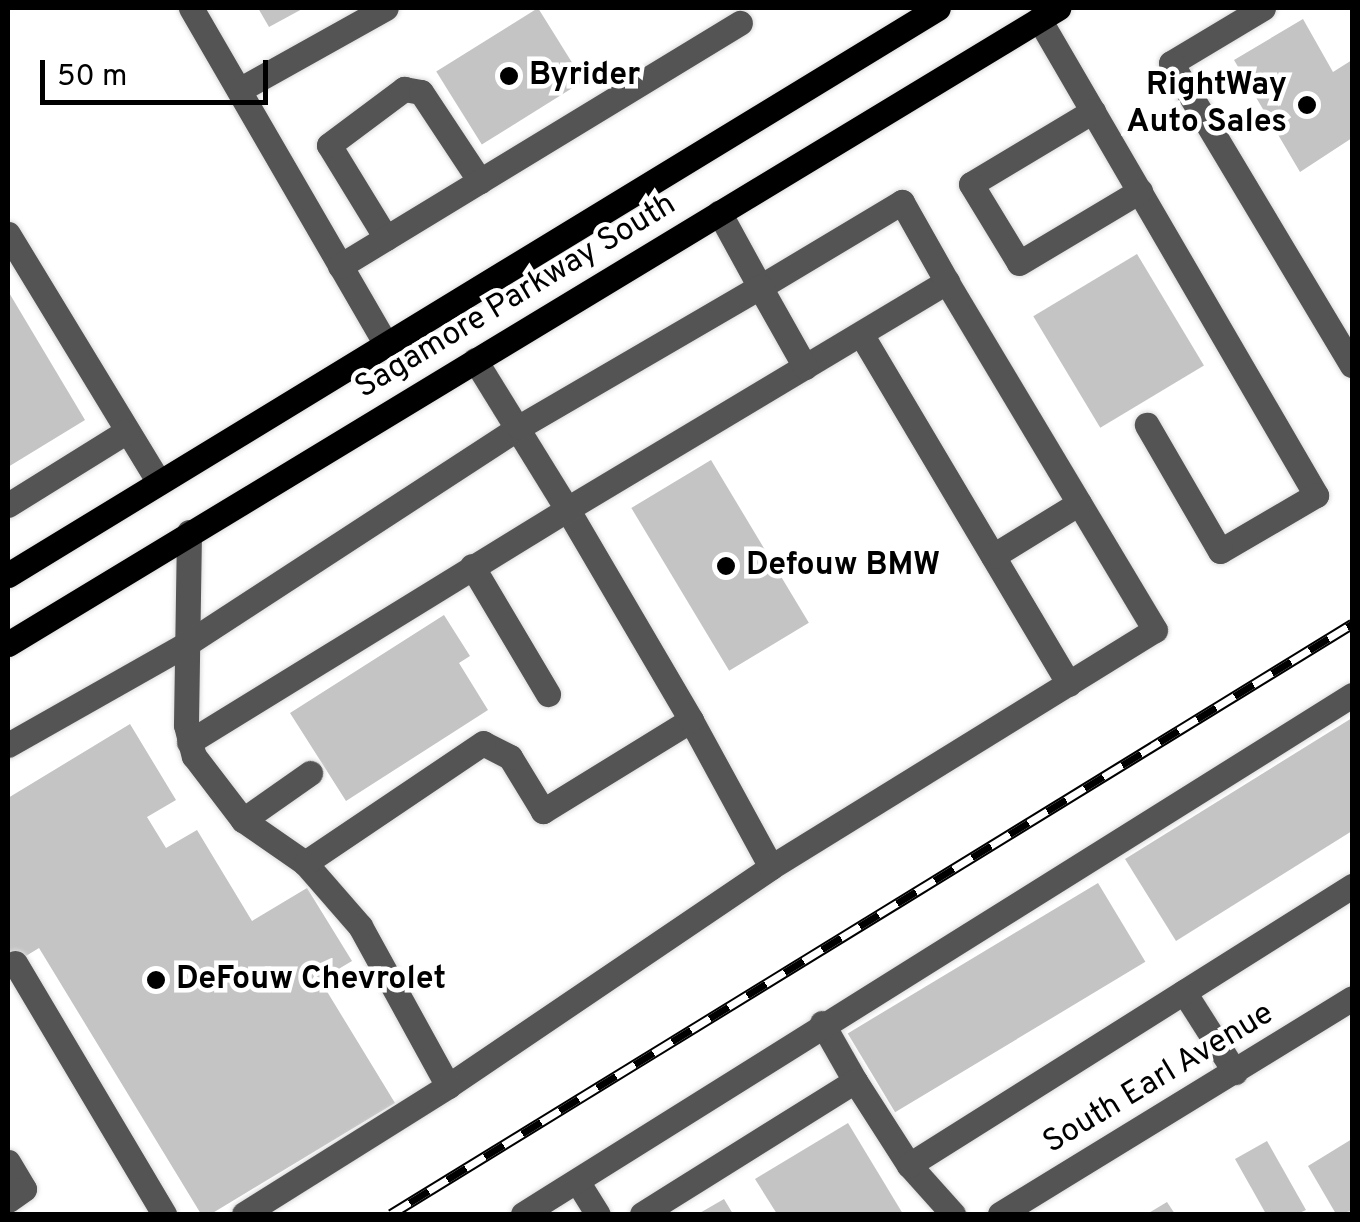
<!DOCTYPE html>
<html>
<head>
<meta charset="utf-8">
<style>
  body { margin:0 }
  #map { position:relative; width:1360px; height:1222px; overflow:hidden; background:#fff; font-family:Overpass,sans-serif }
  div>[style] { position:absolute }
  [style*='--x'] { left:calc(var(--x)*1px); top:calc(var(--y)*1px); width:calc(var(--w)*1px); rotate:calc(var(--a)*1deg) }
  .building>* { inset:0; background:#c4c4c4; transform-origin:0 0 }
  .roads { filter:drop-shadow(0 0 2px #dbdbdb) drop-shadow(0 0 2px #dbdbdb) }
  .minor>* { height:25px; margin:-12.5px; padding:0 12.5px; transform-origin:12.5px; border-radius:12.5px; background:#545454 }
  .major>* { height:25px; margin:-12.5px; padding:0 12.5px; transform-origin:12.5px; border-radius:12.5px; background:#000 }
  .rail>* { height:11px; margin-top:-5.5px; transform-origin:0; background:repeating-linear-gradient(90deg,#fff 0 22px,#000 0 44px); box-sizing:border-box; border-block:2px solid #000 }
  .dots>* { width:28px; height:28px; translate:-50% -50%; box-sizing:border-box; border:5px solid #fff; border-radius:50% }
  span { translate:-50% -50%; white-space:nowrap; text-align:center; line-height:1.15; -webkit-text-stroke:9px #fff; paint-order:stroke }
  .poi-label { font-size:32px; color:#000; font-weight:700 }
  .left { translate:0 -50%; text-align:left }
  .right { translate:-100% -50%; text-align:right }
  .street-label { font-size:32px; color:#000 }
  .frame { position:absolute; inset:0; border:10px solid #000; pointer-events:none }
  .scale { position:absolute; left:40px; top:60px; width:228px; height:45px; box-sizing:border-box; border:5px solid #000; border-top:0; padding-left:12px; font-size:30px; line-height:35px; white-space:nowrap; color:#000; -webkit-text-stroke:8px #fff; paint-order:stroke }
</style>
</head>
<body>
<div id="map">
  <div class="building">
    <div style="clip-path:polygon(258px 8px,304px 8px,269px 27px)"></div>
    <div style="left:538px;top:8px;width:86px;height:120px;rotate:58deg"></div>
    <div style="clip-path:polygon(1303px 19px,1333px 72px,1352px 60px,1352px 138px,1300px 172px,1234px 60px)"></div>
    <div style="left:1137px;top:254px;width:130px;height:121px;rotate:59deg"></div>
    <div style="clip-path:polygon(8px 291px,85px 420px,8px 467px)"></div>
    <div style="left:711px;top:460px;width:190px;height:93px;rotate:59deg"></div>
    <div style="clip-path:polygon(444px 615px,470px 656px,459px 663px,488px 710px,346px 801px,290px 713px)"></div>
    <div style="clip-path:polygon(1352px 718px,1352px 831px,1176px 941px,1125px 859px)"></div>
    <div style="clip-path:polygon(130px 724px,176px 800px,147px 817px,166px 848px,197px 830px,252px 921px,307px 888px,352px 961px,320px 980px,395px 1103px,211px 1214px,201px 1214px,39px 948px,8px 967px,8px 798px)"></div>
    <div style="left:1098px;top:883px;width:92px;height:292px;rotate:59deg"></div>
    <div style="clip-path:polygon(848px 1123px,903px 1214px,777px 1214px,755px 1179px)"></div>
    <div style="clip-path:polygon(1352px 1139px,1352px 1211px,1336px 1214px,1308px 1166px)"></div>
    <div style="clip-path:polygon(1267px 1141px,1306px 1210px,1297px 1214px,1266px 1214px,1235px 1159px)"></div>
    <div style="clip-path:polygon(724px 1199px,733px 1214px,698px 1214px)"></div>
    <div style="clip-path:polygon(1167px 1202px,1175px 1214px,1147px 1214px)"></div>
  </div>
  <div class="roads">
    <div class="minor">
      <div style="--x:191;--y:8;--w:389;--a:59.9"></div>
      <div style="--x:1263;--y:8;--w:107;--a:149.1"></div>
      <div style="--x:1171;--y:63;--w:352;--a:59.1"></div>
      <div style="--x:1039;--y:19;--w:551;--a:59.8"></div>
      <div style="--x:1316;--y:495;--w:111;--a:149.7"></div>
      <div style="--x:1220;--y:551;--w:146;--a:-120.1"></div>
      <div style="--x:239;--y:90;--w:168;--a:-29.2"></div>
      <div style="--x:1093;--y:111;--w:142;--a:149.1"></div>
      <div style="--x:971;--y:184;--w:92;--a:58.7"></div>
      <div style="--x:1019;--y:263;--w:141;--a:-30.8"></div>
      <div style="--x:8;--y:234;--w:289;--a:58.7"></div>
      <div style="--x:386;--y:238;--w:109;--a:-121.5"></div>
      <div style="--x:329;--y:145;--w:94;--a:-36.7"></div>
      <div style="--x:404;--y:89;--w:17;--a:10"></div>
      <div style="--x:421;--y:92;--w:107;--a:56.5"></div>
      <div style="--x:340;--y:266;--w:468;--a:-31.3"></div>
      <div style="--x:861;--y:334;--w:407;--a:59.3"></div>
      <div style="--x:8;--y:505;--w:140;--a:-31.9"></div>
      <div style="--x:189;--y:532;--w:193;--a:90.9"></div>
      <div style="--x:186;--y:725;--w:32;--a:76"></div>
      <div style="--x:194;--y:756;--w:81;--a:52.6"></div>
      <div style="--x:243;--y:820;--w:75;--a:34.7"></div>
      <div style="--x:305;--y:863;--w:84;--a:48.9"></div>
      <div style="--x:360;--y:926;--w:183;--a:61.2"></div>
      <div style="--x:448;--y:1086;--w:390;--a:-34.1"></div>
      <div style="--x:771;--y:867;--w:167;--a:-118.6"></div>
      <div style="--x:691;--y:720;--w:174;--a:148.4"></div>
      <div style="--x:543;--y:811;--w:63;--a:-121.4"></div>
      <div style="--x:510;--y:757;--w:30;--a:-153"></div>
      <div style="--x:483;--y:743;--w:215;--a:146"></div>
      <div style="--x:993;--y:556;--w:101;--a:-31.6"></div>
      <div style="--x:472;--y:566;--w:149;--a:59.3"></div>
      <div style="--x:691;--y:720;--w:245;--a:-120.4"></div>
      <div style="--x:567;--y:509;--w:443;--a:-30.9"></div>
      <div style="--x:947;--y:282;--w:92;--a:-119.4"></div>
      <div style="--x:902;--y:202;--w:165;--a:149.1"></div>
      <div style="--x:760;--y:287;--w:85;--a:-118.7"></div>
      <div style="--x:189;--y:742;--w:444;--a:-31.6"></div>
      <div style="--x:567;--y:509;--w:175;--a:-121.7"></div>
      <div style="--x:8;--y:745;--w:207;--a:-29.5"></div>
      <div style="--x:188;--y:643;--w:395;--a:-33.1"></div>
      <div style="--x:519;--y:427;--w:279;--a:-30.2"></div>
      <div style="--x:760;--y:287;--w:92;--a:60.6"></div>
      <div style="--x:243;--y:820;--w:82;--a:-35"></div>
      <div style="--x:771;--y:867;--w:451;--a:-31.7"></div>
      <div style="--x:1155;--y:630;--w:405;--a:-120.9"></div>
      <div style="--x:15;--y:963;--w:292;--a:59.3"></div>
      <div style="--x:1184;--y:992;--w:95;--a:57.5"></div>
      <div style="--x:822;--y:1023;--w:67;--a:60.4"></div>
      <div style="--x:8;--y:1162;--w:31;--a:59"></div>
      <div style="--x:24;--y:1189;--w:19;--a:145"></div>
      <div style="--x:909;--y:1165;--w:66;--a:48.1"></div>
      <div style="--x:577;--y:1181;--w:39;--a:58"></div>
      <div style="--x:244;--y:1214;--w:241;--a:-32.1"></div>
      <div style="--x:523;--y:1214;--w:978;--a:-32.05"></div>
      <div style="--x:642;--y:1214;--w:251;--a:-32"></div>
      <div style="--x:855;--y:1081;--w:100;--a:57.3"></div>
      <div style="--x:909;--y:1165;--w:524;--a:-32.2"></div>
      <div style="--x:1000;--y:1214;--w:413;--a:-31.5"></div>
    </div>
    <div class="major">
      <div style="--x:8;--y:575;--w:1089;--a:-31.37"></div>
      <div style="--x:8;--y:644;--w:1228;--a:-31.2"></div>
    </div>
  </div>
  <div class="rail">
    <div style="--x:391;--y:1214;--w:1128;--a:-31.55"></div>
  </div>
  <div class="dots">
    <div style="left:509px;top:76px;background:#000"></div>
    <div style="left:1307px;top:105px;background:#000"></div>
    <div style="left:726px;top:566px;background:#000"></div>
    <div style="left:156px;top:980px;background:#000"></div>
  </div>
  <div class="poi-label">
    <span class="left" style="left:529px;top:76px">Byrider</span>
    <span class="right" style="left:1287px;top:105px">RightWay<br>Auto Sales</span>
    <span class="left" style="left:746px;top:566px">Defouw BMW</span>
    <span class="left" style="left:176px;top:980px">DeFouw Chevrolet</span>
  </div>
  <div class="street-label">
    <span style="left:516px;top:297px;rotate:-31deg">Sagamore Parkway South</span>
    <span style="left:1159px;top:1079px;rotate:-31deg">South Earl Avenue</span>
  </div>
  <div class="frame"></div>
  <div class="scale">50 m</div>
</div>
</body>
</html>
